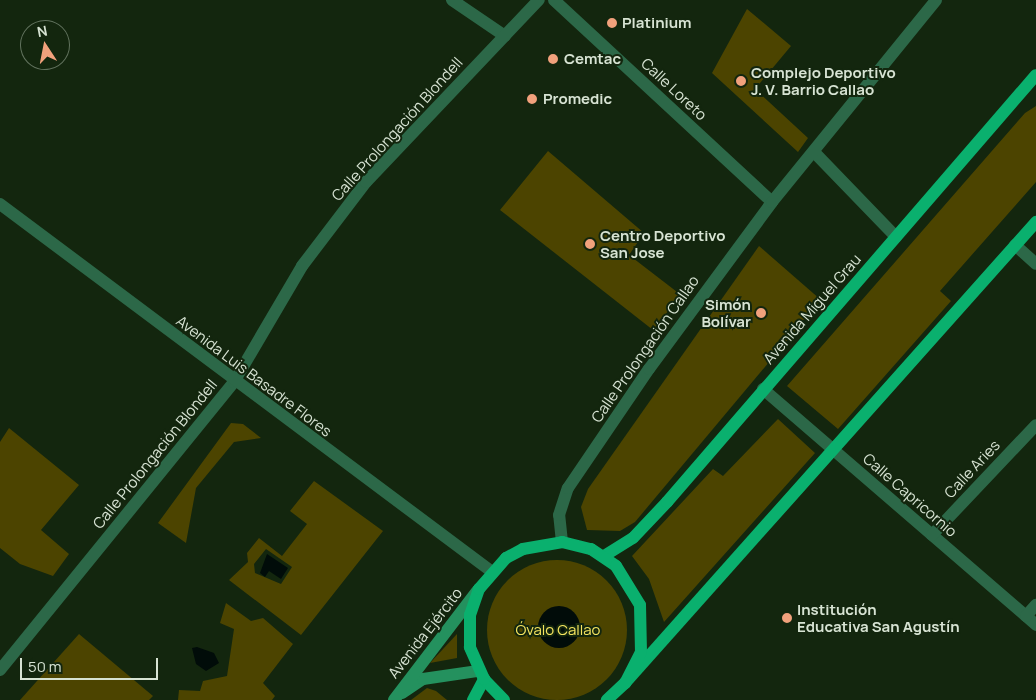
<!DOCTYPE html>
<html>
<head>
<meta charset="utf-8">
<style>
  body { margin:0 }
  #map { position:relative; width:1036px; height:700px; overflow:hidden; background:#13260e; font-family:Manrope,sans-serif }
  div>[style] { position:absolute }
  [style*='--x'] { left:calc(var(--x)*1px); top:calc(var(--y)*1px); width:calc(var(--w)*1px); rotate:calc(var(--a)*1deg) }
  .green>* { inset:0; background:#4c4400 }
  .round { border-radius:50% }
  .water>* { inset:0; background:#010c09 }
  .minor>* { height:12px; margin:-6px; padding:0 6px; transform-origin:6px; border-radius:6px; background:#2c6848 }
  .tertiary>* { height:12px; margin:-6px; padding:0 6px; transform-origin:6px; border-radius:6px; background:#2c6848 }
  .secondary>* { height:12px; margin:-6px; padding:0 6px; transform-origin:6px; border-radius:6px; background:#24915e }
  .primary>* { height:12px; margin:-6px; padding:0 6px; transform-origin:6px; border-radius:6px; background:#0ab06e }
  .dots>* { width:14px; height:14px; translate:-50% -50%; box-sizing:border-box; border:2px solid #13260e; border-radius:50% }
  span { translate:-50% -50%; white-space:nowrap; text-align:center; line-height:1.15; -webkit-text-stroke:4px #13260e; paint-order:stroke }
  .poi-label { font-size:15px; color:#d7e3d3; font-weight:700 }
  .left { translate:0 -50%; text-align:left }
  .right { translate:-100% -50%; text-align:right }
  .street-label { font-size:15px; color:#d7e3d3 }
  .park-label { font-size:15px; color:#f6e560 }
  .north { position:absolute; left:20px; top:20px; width:50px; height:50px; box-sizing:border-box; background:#13260e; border:1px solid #61725d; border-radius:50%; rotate:349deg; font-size:14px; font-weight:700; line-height:20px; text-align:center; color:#d7e3d3 }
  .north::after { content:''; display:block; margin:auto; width:18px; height:22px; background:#f1a17c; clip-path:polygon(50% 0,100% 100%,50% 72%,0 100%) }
  .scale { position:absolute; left:20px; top:658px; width:138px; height:22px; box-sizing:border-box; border:2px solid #d7e3d3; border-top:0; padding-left:6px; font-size:15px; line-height:18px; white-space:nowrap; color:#d7e3d3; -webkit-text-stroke:4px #13260e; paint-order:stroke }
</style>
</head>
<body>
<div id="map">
  <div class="green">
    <div style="clip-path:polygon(747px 9px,791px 46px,755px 89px,808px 138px,798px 152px,712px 73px)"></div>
    <div style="clip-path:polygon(1036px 106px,1036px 182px,940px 291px,951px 301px,838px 429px,787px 386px,1025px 113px)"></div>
    <div style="clip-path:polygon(548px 151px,644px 233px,629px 255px,681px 295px,653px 330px,500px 210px)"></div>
    <div style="clip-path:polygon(759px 246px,821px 300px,635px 522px,620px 531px,587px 530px,581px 507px,588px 489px)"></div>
    <div style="clip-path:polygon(778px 419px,815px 453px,664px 622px,649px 579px,632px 556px,713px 469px,723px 476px)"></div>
    <div style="clip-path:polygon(231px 423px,243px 424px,261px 438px,234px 442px,196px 488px,186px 543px,158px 523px)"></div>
    <div style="clip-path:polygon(9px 428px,79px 485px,41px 530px,69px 554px,53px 576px,20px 564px,0 548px,0 442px)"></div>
    <div style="clip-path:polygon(evenodd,314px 481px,383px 531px,301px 635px,229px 580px,248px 562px,247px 553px,259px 538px,282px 556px,307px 524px,290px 511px,314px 481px,266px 549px,292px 567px,281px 584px,255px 573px,254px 564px,266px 549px)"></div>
    <div class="round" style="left:487px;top:560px;width:140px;height:140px"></div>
    <div style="clip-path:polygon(226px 603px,251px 621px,263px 618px,293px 644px,263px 683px,275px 696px,272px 700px,178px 700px,179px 690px,200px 691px,203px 681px,227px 676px,234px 629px,220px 623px)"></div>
    <div style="clip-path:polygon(79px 634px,153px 696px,149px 700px,20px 700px)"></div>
    <div style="clip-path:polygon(457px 634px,457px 658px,430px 663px)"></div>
    <div style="clip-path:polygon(427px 688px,436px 691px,447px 700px,411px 700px)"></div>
  </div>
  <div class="water">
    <div style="clip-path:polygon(267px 554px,288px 568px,281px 579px,269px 571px,265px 577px,260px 573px)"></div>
    <div class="round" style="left:538px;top:606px;width:42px;height:42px"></div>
    <div style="clip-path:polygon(197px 647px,214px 653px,219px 663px,206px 671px,196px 664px,192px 648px)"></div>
  </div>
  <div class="minor">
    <div style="--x:452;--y:0;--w:64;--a:34.2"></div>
    <div style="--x:554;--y:0;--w:297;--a:42.8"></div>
    <div style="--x:814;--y:152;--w:118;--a:46"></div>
    <div style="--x:1015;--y:245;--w:28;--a:42"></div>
    <div style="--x:763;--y:389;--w:361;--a:40.8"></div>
    <div style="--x:932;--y:535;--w:151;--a:-46.6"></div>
    <div style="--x:562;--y:542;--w:27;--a:-96"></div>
    <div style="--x:559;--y:515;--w:28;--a:-72"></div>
    <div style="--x:568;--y:488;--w:144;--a:-55.8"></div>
    <div style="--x:649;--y:369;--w:207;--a:-53.6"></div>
    <div style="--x:772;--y:202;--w:260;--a:-50.9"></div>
    <div style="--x:1026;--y:616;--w:15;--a:-48"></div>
    <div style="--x:0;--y:670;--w:371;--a:-50.9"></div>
    <div style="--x:234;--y:382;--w:134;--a:-59.6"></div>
    <div style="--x:302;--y:266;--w:106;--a:-52.7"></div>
    <div style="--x:366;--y:182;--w:251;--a:-46.5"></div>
  </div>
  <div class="tertiary">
    <div style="--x:0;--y:204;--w:613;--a:36.78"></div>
  </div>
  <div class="secondary">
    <div style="--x:402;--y:693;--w:25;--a:-34"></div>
    <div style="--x:423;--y:679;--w:56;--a:-8.3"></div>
    <div style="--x:394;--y:700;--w:137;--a:-52.7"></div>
  </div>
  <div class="primary">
    <div style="--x:604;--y:556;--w:34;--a:-32"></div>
    <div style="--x:633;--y:538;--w:50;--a:-46.6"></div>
    <div style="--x:667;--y:502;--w:564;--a:-49.17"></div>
    <div style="--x:625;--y:683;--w:618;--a:-48.28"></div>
    <div style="--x:473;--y:700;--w:24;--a:-62"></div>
    <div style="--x:504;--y:700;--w:29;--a:-134"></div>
    <div style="--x:484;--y:679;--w:35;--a:-114"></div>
    <div style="--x:470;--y:647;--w:32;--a:-90"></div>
    <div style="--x:470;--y:615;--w:28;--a:-71"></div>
    <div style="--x:479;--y:589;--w:41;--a:-48.9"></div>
    <div style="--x:506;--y:558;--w:19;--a:-28"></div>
    <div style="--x:523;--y:549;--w:40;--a:-10"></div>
    <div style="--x:562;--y:542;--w:30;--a:14"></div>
    <div style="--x:591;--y:549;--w:30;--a:34"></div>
    <div style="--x:616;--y:566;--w:46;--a:58.4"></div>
    <div style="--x:640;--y:605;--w:47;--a:88.8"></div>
    <div style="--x:641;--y:652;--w:35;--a:117"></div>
    <div style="--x:625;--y:683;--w:25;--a:137"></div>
  </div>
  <div class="dots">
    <div style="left:612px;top:23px;background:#f1a17c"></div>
    <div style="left:553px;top:59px;background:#f1a17c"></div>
    <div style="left:741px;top:81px;background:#f1a17c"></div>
    <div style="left:532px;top:99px;background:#f1a17c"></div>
    <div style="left:590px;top:244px;background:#f1a17c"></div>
    <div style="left:761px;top:313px;background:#f1a17c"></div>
    <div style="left:787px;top:618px;background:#f1a17c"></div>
  </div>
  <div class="poi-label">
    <span class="left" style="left:622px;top:23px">Platinium</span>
    <span class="left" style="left:564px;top:59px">Cemtac</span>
    <span class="left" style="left:751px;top:81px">Complejo Deportivo<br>J. V. Barrio Callao</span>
    <span class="left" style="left:543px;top:99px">Promedic</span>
    <span class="left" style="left:600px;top:244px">Centro Deportivo<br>San Jose</span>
    <span class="right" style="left:751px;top:313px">Simón<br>Bolívar</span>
    <span class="left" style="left:797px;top:618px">Institución<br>Educativa San Agustín</span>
  </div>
  <div class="street-label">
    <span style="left:674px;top:89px;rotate:43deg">Calle Loreto</span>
    <span style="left:397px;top:129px;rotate:-48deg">Calle Prolongación Blondell</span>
    <span style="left:812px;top:309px;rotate:-49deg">Avenida Miguel Grau</span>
    <span style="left:645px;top:349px;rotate:-55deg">Calle Prolongación Callao</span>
    <span style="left:254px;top:376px;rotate:37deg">Avenida Luis Basadre Flores</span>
    <span style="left:155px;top:454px;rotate:-51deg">Calle Prolongación Blondell</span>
    <span style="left:972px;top:469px;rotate:-47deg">Calle Aries</span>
    <span style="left:910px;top:495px;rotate:41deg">Calle Capricornio</span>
    <span style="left:425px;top:633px;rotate:-52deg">Avenida Ejército</span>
  </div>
  <div class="park-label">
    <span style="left:558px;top:630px">Óvalo Callao</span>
  </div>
  <div class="north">N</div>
  <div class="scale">50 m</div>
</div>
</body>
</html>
